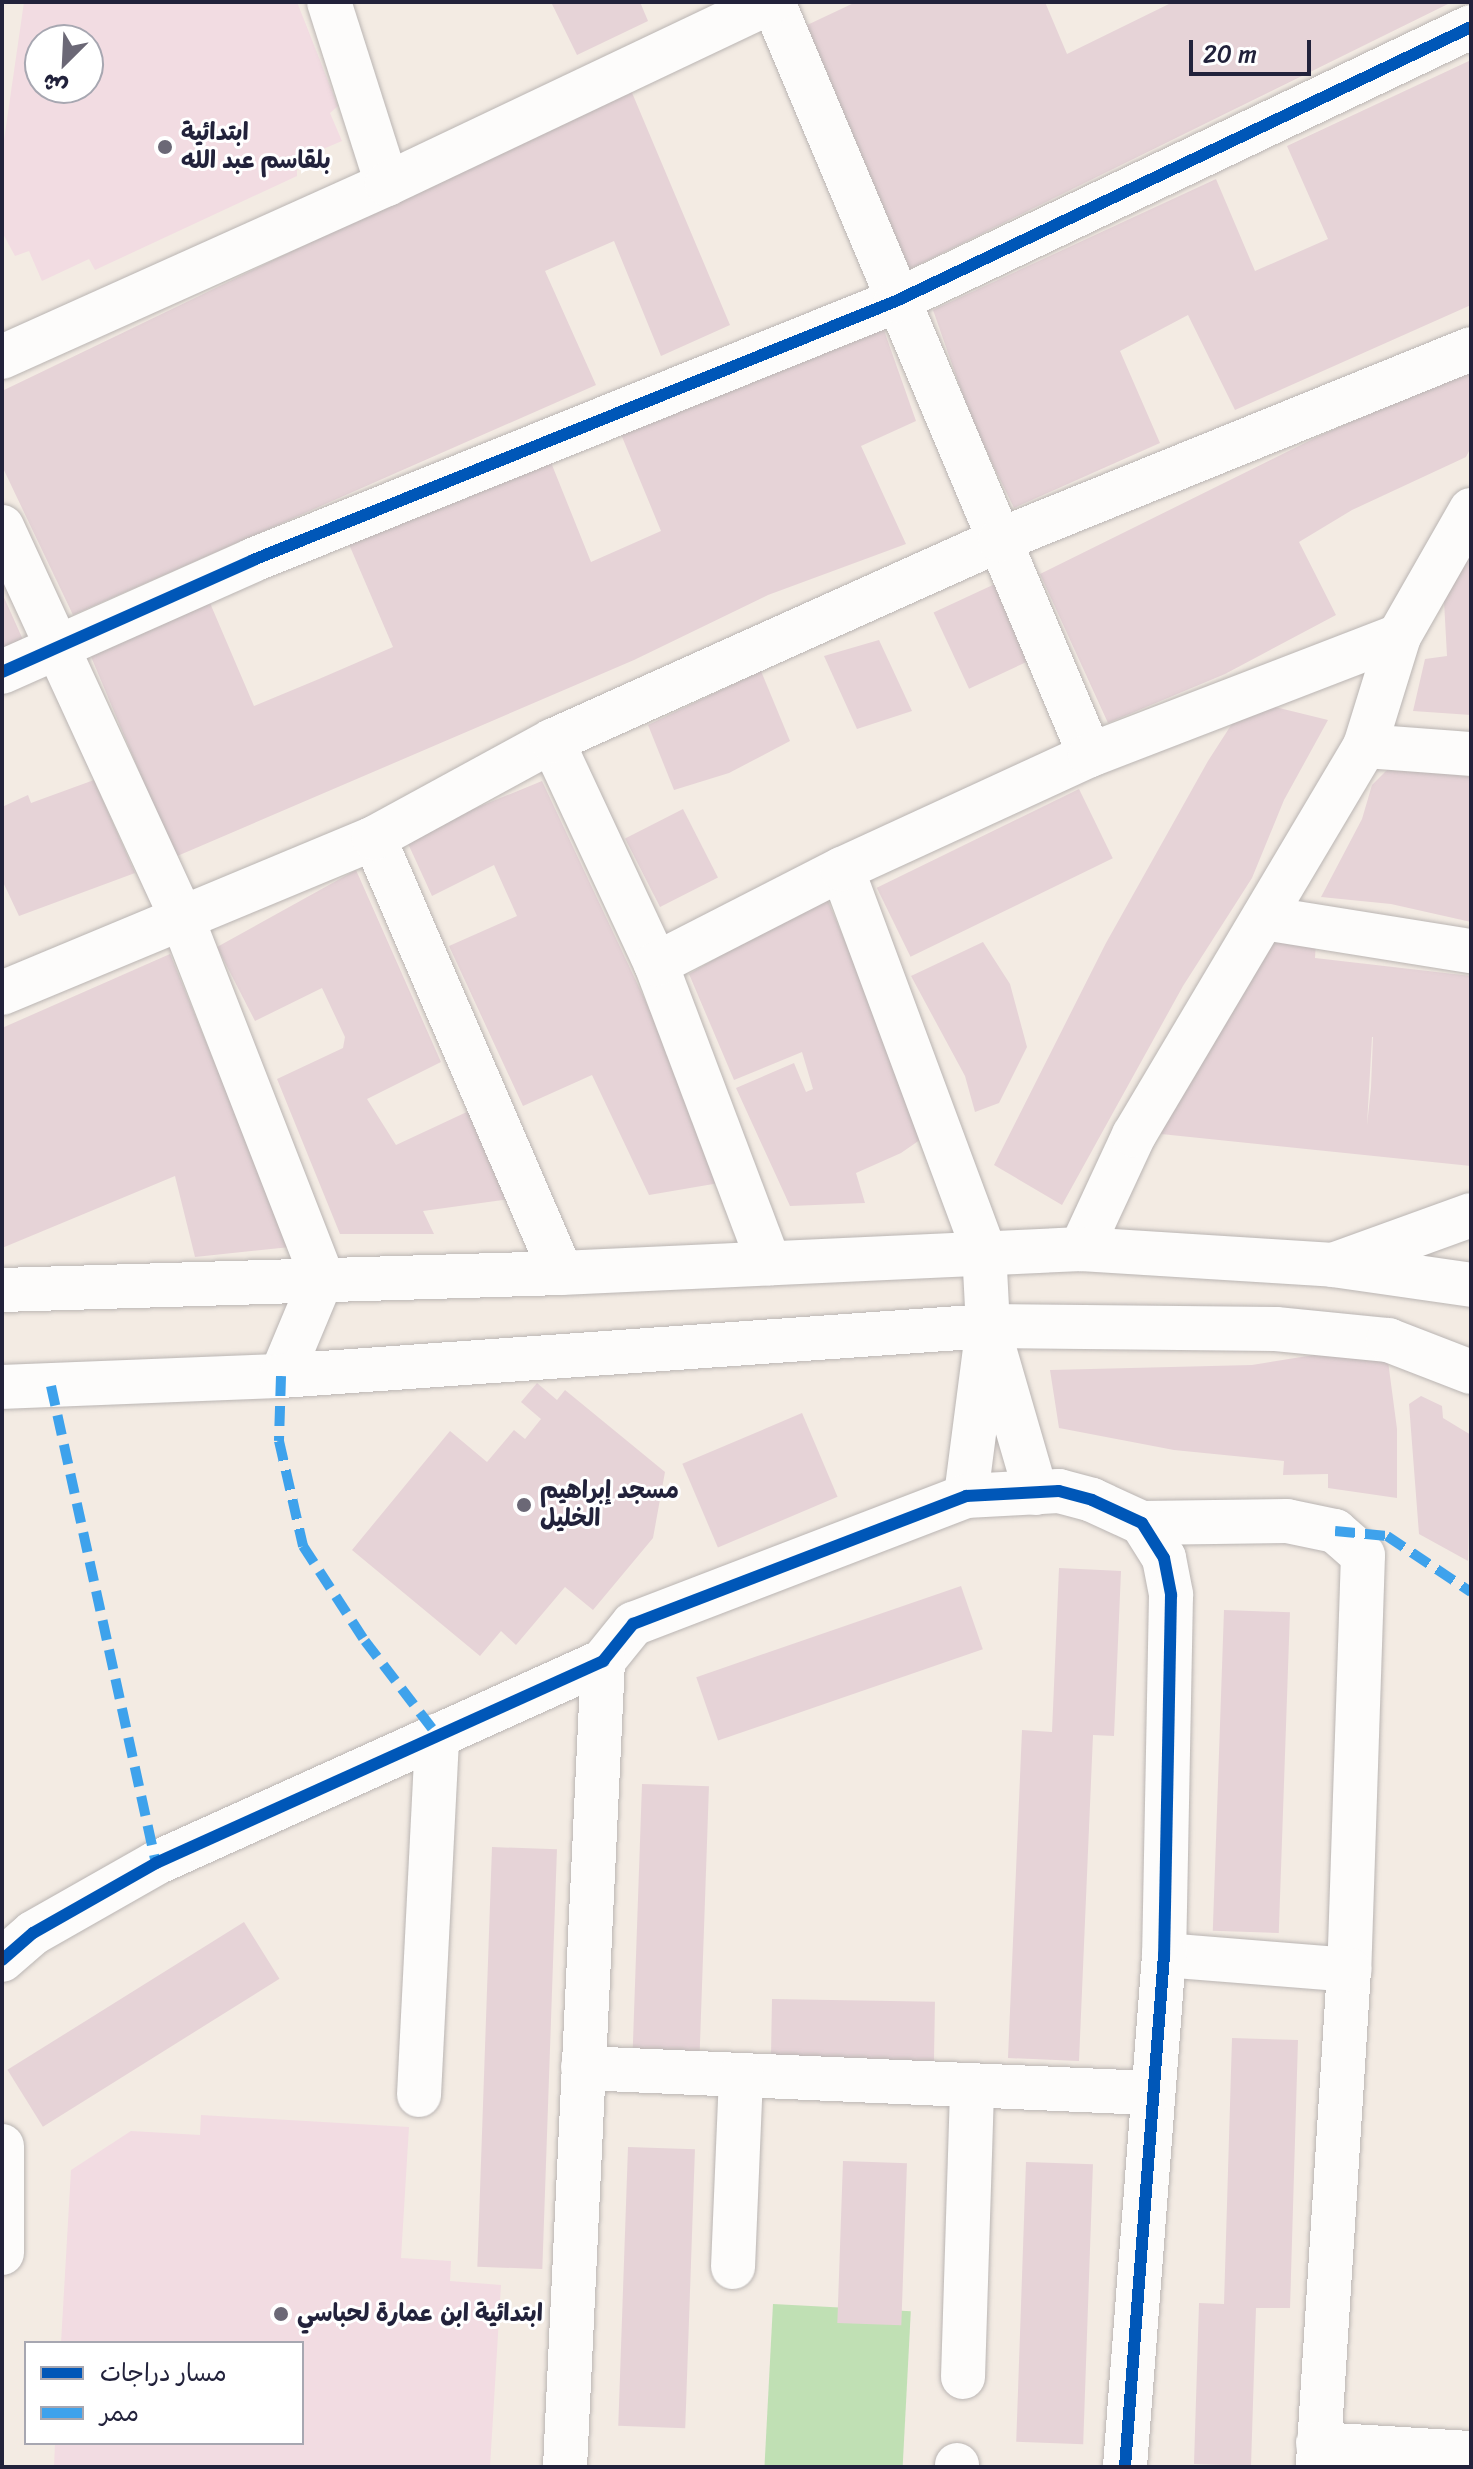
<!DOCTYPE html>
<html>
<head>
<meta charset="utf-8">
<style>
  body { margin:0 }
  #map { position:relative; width:1473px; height:2469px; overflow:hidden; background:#f3ebe3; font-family:Sriracha,"Playpen Sans Arabic",sans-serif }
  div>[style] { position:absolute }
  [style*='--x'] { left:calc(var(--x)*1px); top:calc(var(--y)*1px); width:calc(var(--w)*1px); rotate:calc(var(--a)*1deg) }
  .built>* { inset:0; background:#f2dce2 }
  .green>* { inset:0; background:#c0e0b4; transform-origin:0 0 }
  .building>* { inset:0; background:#e6d3d7; transform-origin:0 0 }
  .roads { filter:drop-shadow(0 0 2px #bab5b3) drop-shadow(0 0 2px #bab5b3) }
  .minor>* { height:44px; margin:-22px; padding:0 22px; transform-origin:22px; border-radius:22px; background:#fdfcfb }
  .major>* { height:44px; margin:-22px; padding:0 22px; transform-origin:22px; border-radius:22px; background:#fdfcfb }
  .quiet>* { height:10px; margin-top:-5px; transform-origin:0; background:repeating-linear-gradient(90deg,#3ea2ec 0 20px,transparent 0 30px) }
  .cycleway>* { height:12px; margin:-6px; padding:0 6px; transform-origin:6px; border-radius:6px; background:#0057b8 }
  .dots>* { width:22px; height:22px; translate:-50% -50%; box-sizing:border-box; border:4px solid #fff; border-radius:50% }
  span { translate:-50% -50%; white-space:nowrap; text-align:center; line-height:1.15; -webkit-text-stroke:6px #fff; paint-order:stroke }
  .poi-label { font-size:24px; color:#22223b; font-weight:700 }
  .left { translate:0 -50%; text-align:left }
  .frame { position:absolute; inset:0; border:4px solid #22223b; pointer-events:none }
  .legend { position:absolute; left:24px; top:2341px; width:280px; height:104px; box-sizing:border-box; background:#fff; border:2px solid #a7a7b1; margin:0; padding:10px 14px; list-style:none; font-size:24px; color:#22223b }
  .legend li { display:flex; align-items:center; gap:16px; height:40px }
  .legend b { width:40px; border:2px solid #a7a7b1 }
  .north { position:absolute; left:24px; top:24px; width:80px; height:80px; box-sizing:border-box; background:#fff; border:2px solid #a7a7b1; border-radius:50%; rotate:204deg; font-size:22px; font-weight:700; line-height:32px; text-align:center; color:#22223b }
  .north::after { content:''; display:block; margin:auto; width:28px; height:36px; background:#6b6876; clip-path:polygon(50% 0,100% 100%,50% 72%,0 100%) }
  .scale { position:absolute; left:1189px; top:40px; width:122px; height:36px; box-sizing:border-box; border:4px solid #22223b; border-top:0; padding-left:10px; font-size:24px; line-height:28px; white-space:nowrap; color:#22223b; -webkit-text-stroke:6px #fff; paint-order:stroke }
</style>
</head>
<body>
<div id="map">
  <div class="built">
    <div style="clip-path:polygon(evenodd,24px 2px,297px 2px,338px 106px,330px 113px,342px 141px,297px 160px,297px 176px,95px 270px,89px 259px,42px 281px,29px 251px,15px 256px,2px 232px,2px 154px,24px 2px,40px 40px,88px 40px,88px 88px,40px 88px,40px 40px)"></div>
    <div style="clip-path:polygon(201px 2115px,409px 2127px,401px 2258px,451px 2261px,450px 2281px,501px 2285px,490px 2467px,54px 2467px,55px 2443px,302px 2443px,302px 2343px,61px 2343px,71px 2170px,131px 2131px,200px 2135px)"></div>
  </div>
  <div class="green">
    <div style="left:773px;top:2304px;width:138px;height:163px;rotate:3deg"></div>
  </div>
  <div class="building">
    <div style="clip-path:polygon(551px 2px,640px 2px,648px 21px,577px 55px)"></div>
    <div style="clip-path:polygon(856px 2px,1045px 2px,1067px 54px,1173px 2px,1452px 2px,904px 272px,805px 26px)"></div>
    <div style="clip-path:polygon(1471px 60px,1471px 305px,1235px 410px,1188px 315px,1120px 351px,1160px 443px,1014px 508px,973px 424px,933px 310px,1216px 179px,1255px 271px,1328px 239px,1287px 146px)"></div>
    <div style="clip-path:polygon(630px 88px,730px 325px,661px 356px,614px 241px,545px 271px,596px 385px,73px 615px,2px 466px,2px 391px)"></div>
    <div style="clip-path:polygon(880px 319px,916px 421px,861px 446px,906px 544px,768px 595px,634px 660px,175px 857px,87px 647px,204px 589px,254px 706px,319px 679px,393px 647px,345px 535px,546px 450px,591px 562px,661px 531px,618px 427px)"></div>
    <div style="clip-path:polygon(1471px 368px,1471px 447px,1466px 457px,1352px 510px,1299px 542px,1336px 615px,1225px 674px,1108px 723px,1040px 574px,1315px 438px)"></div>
    <div style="clip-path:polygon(1471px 552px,1471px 715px,1413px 711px,1425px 659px,1447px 656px,1443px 583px)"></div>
    <div style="left:997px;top:583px;width:84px;height:70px;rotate:65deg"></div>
    <div style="clip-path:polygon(2px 593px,24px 642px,2px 652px)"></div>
    <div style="clip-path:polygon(879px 640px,912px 711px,857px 729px,824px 656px)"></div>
    <div style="clip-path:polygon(761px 671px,790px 741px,729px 773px,674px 790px,648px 725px)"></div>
    <div style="clip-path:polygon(1271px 706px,1328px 720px,1284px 800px,1252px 878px,1183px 986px,1062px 1205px,994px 1165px,1106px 943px,1208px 761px,1235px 719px)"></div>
    <div style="clip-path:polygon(1391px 766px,1471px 777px,1471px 922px,1391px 904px,1321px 897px,1362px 819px,1372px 785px)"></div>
    <div style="clip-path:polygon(94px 780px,135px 873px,19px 916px,2px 880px,2px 807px,28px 795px,31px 803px)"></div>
    <div style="clip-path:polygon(542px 781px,669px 1051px,725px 1182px,649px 1195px,592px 1075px,523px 1106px,449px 946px,517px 916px,494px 865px,432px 896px,405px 837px)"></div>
    <div style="left:1079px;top:789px;width:77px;height:225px;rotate:64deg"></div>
    <div style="left:683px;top:809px;width:77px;height:65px;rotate:63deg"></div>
    <div style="clip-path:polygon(356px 870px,441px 1062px,367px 1099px,396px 1145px,471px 1110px,510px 1199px,423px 1211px,434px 1234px,340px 1234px,277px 1079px,343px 1048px,345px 1037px,322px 988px,255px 1021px,217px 947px)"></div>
    <div style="clip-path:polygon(825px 894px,927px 1135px,901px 1153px,856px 1173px,865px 1203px,790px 1206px,736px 1088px,794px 1063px,806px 1092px,813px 1089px,802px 1052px,734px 1080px,689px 974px)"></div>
    <div style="clip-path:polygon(evenodd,1265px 936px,1316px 941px,1315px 958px,1471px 976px,1471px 1166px,1161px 1134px,1156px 1121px,1265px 936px,1373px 1037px,1371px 1088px,1367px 1125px,1372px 1037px,1373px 1037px)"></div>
    <div style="clip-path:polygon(983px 942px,1010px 984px,1027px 1047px,999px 1103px,975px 1112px,965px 1076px,911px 976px)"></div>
    <div style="clip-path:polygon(170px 954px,290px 1247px,195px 1257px,175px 1176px,2px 1248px,2px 1028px)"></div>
    <div style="clip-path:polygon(1320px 1354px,1388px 1361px,1397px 1429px,1397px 1498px,1328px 1488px,1328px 1474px,1283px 1475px,1284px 1461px,1174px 1450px,1059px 1428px,1050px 1370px,1252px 1365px)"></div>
    <div style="clip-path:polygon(537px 1383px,557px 1400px,565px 1390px,665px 1472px,653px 1538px,593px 1610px,565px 1587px,516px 1645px,501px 1631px,480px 1656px,352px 1550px,450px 1431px,487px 1462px,514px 1430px,525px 1439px,541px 1419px,521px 1402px)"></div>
    <div style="clip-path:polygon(1421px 1396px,1442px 1406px,1443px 1418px,1471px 1435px,1468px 1561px,1419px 1534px,1409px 1404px)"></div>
    <div style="left:802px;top:1413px;width:91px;height:130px;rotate:67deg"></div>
    <div style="clip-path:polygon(1059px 1568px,1121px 1571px,1114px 1736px,1093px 1735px,1079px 2061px,1008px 2058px,1022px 1730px,1052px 1732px)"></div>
    <div style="left:961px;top:1586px;width:67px;height:280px;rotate:71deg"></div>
    <div style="left:1224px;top:1610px;width:66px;height:321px;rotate:2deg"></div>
    <div style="left:642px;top:1784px;width:67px;height:280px;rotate:2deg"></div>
    <div style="left:492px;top:1847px;width:65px;height:420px;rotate:2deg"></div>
    <div style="left:244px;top:1922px;width:67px;height:279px;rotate:58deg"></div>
    <div style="left:772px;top:1999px;width:163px;height:64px;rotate:1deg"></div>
    <div style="clip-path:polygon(1232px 2038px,1298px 2040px,1290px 2308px,1256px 2308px,1251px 2466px,1194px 2464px,1199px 2303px,1224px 2304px)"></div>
    <div style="left:628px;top:2147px;width:67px;height:279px;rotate:2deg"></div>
    <div style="left:843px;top:2161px;width:64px;height:162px;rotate:2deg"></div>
    <div style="left:1026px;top:2162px;width:67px;height:280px;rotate:2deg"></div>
  </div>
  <div class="roads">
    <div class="minor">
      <div style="--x:329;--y:2;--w:191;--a:72.3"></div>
      <div style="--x:773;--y:2;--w:817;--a:67.17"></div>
      <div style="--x:2;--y:357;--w:422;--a:-24.2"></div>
      <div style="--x:387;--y:184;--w:425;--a:-25.4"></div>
      <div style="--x:2;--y:527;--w:430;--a:65.3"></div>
      <div style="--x:182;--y:918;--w:386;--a:68.7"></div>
      <div style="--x:322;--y:1278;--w:106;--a:112.7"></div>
      <div style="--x:2;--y:672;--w:275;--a:-24"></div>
      <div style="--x:253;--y:560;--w:693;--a:-21.94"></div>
      <div style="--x:896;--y:301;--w:637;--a:-25.48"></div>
      <div style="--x:552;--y:741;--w:246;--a:65"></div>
      <div style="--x:656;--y:964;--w:320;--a:69.3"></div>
      <div style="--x:1365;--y:746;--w:106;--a:4.3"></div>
      <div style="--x:374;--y:838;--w:473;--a:66.7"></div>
      <div style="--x:842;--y:869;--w:407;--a:69.6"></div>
      <div style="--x:984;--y:1250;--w:76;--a:87"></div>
      <div style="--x:988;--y:1326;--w:171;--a:97.4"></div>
      <div style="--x:1264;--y:918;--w:210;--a:9.1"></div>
      <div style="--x:656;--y:964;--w:209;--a:-27.1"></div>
      <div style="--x:842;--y:869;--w:273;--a:-24.7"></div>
      <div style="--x:1090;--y:755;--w:331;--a:-21.1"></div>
      <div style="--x:2;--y:993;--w:403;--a:-22.6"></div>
      <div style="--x:374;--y:838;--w:203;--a:-28.6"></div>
      <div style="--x:552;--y:741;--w:491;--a:-24.2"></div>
      <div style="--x:1000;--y:540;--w:508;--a:-22.07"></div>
      <div style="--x:1081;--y:1249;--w:126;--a:-65.1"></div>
      <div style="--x:1134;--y:1135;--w:452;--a:-59.3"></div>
      <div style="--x:1365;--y:746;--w:115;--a:-72.8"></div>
      <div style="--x:1399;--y:636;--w:145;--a:-60.3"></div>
      <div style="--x:1333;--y:1265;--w:147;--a:-19.9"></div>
      <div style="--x:993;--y:1345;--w:154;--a:73.8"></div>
      <div style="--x:1142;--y:1523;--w:145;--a:-0.8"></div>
      <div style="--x:1287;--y:1521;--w:49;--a:11.8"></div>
      <div style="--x:1335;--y:1531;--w:37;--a:41"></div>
      <div style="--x:1363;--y:1555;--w:415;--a:91.9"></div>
      <div style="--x:1349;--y:1970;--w:498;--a:93.6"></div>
      <div style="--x:1164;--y:1955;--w:186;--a:4.6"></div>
      <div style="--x:2;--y:1960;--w:41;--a:-41.1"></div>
      <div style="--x:33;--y:1933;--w:142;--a:-29.6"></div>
      <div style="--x:156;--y:1863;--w:491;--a:-24.3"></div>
      <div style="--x:603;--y:1661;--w:48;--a:-51"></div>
      <div style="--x:633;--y:1624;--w:357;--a:-21"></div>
      <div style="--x:966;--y:1496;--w:93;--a:-3.1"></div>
      <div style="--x:1059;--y:1491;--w:34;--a:15"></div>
      <div style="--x:1092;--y:1500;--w:55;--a:24.7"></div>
      <div style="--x:1142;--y:1523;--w:41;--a:57.8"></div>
      <div style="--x:1164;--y:1558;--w:38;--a:79"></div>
      <div style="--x:1171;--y:1595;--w:360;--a:91.1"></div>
      <div style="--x:1164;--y:1955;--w:513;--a:94.36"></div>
      <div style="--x:583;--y:2068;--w:567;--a:2.53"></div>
      <div style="--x:419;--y:2095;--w:360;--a:-87.1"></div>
      <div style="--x:2;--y:2146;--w:107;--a:90"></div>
      <div style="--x:733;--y:2267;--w:192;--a:-87.6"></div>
      <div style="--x:963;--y:2377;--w:292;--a:-88.2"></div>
      <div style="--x:1318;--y:2444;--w:153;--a:3.4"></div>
      <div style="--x:565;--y:2467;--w:807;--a:-87.3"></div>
      <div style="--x:957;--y:2467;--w:2;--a:-90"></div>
    </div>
    <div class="major">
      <div style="--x:2;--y:1290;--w:559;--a:-1.74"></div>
      <div style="--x:561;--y:1273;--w:521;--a:-2.64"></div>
      <div style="--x:1081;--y:1249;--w:253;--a:3.6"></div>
      <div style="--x:1333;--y:1265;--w:139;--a:8.2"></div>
      <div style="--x:2;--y:1387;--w:279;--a:-2.3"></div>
      <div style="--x:281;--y:1376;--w:709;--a:-4.05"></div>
      <div style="--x:988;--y:1326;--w:288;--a:0.6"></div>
      <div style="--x:1276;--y:1329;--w:113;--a:5.6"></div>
      <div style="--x:1388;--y:1340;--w:89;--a:21.1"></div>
    </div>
  </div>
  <div class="quiet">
    <div style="--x:281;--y:1376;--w:65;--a:91.8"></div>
    <div style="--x:279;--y:1441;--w:108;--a:77.1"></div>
    <div style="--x:303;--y:1546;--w:113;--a:56.9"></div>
    <div style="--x:365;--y:1641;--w:118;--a:52.5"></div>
    <div style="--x:51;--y:1386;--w:488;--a:77.6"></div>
    <div style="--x:1335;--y:1531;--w:52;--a:5.5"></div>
    <div style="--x:1387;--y:1536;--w:101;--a:33.7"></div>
  </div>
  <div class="cycleway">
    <div style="--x:2;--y:672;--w:275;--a:-24"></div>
    <div style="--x:253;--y:560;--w:693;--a:-21.94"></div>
    <div style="--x:896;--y:301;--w:637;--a:-25.48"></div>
    <div style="--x:2;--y:1960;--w:41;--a:-41.1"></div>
    <div style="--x:33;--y:1933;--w:142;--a:-29.6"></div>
    <div style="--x:156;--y:1863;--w:491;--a:-24.3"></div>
    <div style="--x:603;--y:1661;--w:48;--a:-51"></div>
    <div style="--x:633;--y:1624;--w:357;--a:-21"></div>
    <div style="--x:966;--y:1496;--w:93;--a:-3.1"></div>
    <div style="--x:1059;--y:1491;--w:34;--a:15"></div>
    <div style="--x:1092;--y:1500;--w:55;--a:24.7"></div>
    <div style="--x:1142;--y:1523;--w:41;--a:57.8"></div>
    <div style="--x:1164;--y:1558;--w:38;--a:79"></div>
    <div style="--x:1171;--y:1595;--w:360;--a:91.1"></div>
    <div style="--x:1164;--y:1955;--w:513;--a:94.36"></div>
  </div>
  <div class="dots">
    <div style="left:165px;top:147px;background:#6b6876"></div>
    <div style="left:524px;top:1505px;background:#6b6876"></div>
    <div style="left:281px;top:2314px;background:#6b6876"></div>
  </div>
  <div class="poi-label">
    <span class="left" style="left:181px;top:147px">ابتدائية<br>بلقاسم عبد الله</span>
    <span class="left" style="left:540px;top:1505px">مسجد إبراهيم<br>الخليل</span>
    <span class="left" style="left:297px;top:2314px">ابتدائية ابن عمارة لحباسي</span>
  </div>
  <div class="frame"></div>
  <ul class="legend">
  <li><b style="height:10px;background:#0057b8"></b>مسار دراجات</li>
  <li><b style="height:10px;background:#3ea2ec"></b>ممر</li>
  </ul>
  <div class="north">ش</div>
  <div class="scale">20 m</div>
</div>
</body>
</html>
